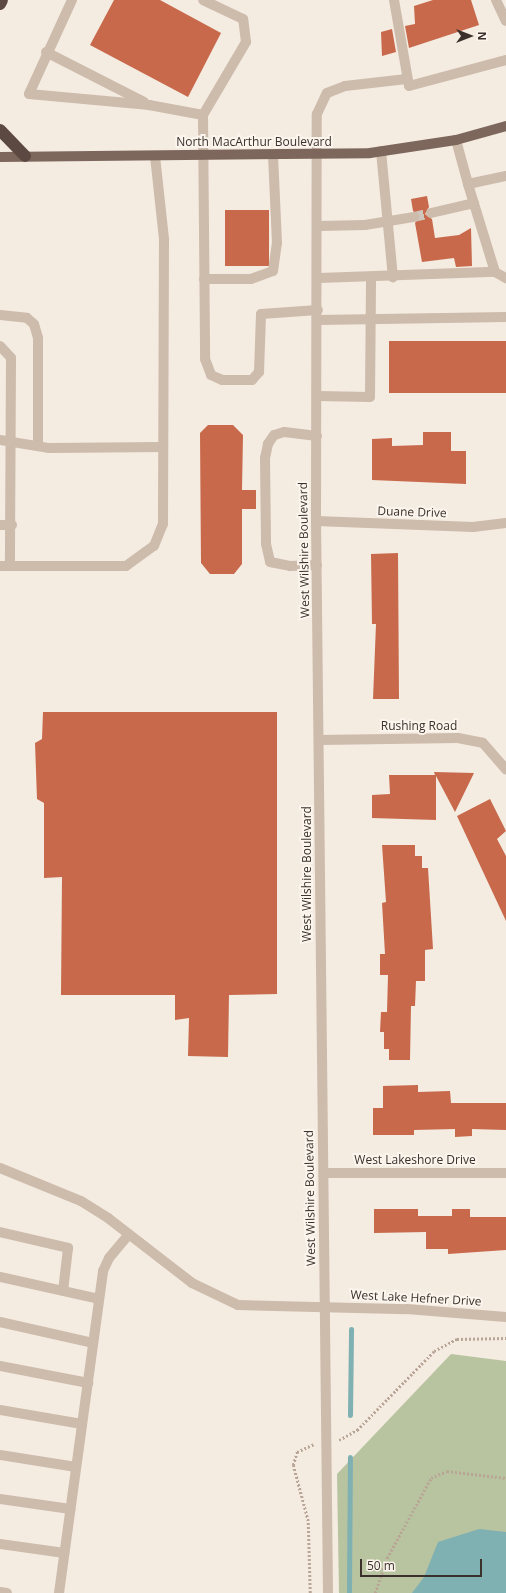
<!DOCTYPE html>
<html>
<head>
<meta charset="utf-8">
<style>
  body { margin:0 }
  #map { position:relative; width:506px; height:1593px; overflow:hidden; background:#f4ebe1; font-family:"Open Sans",sans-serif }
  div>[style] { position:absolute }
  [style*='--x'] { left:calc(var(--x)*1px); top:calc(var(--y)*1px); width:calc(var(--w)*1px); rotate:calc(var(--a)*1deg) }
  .green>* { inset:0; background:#b8c4a0 }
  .water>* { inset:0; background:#7fb0b2 }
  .stream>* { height:5px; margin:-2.5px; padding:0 2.5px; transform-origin:2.5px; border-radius:2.5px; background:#7fb0b2 }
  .building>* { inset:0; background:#c8694b; transform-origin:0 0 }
  .minor-tunnel>* { height:10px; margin-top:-5px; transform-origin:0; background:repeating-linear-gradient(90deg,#cfc6bd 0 10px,transparent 0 15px) }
  .path>* { height:2.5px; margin-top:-1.25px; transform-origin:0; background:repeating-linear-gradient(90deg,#b9a596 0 2px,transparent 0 4px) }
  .minor>* { height:10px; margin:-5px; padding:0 5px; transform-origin:5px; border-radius:5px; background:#cdbbac }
  .major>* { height:10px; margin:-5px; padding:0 5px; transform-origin:5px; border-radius:5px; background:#7d675c }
  .highway>* { height:12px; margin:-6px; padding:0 6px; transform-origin:6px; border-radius:6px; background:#5c4a42 }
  span { translate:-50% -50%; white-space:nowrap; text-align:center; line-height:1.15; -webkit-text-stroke:4px #fbf5ee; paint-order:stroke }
  .street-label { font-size:12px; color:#3b302b }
  .north { position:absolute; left:450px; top:16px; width:40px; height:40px; -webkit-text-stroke:3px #fbf5ee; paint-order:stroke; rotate:90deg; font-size:11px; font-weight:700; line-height:16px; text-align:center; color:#3b302b }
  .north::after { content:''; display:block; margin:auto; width:14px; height:18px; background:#3b302b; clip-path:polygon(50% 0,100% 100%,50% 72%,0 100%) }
  .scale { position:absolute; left:360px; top:1559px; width:122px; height:18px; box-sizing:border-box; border:2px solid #3b302b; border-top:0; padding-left:5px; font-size:12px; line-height:14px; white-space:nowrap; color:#3b302b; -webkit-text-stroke:3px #fbf5ee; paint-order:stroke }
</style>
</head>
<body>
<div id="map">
  <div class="green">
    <div style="clip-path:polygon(451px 1354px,506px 1361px,506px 1593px,339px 1593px,337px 1474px)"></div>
  </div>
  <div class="water">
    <div style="clip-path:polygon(479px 1529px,506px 1532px,506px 1593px,412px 1593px,424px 1577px,438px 1542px)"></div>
  </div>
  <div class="stream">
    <div style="--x:350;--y:1415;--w:86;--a:-89.3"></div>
    <div style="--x:349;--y:1593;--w:136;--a:-89.6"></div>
  </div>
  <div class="building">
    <div style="clip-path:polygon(114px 0,160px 0,221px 33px,188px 97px,90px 45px)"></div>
    <div style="clip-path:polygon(433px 0,471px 0,479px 25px,409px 48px,405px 26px,415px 24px,414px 6px)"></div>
    <div style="clip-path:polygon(392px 29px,396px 52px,382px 56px,381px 32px)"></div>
    <div style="clip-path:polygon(427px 196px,429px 207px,425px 214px,432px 219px,435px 238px,459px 235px,471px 228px,472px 266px,456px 267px,454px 258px,422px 262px,415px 223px,420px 216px,413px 211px,411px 199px)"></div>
    <div style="left:225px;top:210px;width:44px;height:56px"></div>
    <div style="left:389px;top:341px;width:117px;height:52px"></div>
    <div style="clip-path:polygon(208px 425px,233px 425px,243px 435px,242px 490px,256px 490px,256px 509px,242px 509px,242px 564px,234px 574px,210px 574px,201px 563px,200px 433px)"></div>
    <div style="clip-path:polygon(423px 432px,451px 432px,451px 451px,466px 451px,466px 484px,372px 480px,372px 439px,392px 438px,392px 446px,423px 445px)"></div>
    <div style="clip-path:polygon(398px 553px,399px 699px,373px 699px,376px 624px,372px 624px,371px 554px)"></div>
    <div style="clip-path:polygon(43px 712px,277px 712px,277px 994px,229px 995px,228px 1057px,188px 1056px,189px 1018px,175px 1020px,175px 995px,61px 995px,62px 877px,44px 878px,44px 803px,37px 799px,35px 743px,42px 739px)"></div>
    <div style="clip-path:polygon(434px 772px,474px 773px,455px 812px,436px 776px,436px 820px,372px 818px,372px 795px,390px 794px,389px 775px,435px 775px)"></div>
    <div style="clip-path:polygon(490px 799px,506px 831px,497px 839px,506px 856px,506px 921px,457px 816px)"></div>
    <div style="clip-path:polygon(382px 845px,415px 845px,415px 856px,422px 856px,422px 868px,428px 868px,433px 949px,425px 950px,425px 981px,416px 981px,415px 1006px,411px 1006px,410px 1060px,389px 1060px,389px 1049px,384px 1049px,384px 1032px,380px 1032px,381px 1012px,387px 1012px,388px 975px,380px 975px,380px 954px,385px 954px,382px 903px,386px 902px)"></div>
    <div style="clip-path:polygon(418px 1085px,418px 1092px,450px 1091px,451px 1103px,506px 1103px,506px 1130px,472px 1129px,472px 1136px,455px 1137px,455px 1129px,414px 1130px,414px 1135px,373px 1135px,373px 1108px,383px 1108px,383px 1086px)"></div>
    <div style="clip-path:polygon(374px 1209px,418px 1209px,418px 1216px,452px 1216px,452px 1209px,470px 1209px,470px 1217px,506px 1217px,506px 1250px,448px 1254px,448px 1249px,426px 1249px,426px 1232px,374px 1233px)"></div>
  </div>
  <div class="minor-tunnel">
    <div style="--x:414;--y:217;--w:17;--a:-13"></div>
  </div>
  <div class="path">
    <div style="--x:339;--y:1440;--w:21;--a:-29"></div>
    <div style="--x:357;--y:1430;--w:110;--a:-45.7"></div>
    <div style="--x:434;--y:1351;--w:26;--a:-28"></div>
    <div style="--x:457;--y:1339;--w:49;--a:-1.2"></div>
    <div style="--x:310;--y:1593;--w:72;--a:-91.6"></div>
    <div style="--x:308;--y:1521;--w:58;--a:-105"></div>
    <div style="--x:293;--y:1465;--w:14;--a:-73"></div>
    <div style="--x:297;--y:1452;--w:19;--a:-25"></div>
    <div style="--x:375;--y:1593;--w:37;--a:-71"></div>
    <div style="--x:387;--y:1558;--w:91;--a:-61.2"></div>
    <div style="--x:431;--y:1478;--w:17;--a:-24"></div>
    <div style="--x:447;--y:1471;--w:59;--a:6.8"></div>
  </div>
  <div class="minor">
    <div style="--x:72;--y:0;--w:103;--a:114.6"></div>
    <div style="--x:29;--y:94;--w:121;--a:5.2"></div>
    <div style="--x:149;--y:105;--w:55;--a:10.5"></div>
    <div style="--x:203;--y:115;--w:85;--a:-59.5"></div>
    <div style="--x:246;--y:42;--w:23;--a:-97"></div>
    <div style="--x:243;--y:19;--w:44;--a:-154.6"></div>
    <div style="--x:394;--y:0;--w:87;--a:80.1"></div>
    <div style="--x:409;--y:86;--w:100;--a:-15"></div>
    <div style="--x:496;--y:0;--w:23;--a:65"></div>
    <div style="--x:46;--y:52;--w:110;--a:27"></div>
    <div style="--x:203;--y:115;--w:244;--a:89.5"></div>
    <div style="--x:205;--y:359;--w:17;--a:69"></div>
    <div style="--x:211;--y:375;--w:12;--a:24"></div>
    <div style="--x:222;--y:380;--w:30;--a:0"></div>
    <div style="--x:252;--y:380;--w:11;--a:-49"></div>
    <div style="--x:259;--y:372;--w:58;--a:-88"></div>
    <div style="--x:261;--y:314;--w:57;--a:-4"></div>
    <div style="--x:456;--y:140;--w:46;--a:74.7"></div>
    <div style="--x:381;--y:151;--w:127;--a:84.6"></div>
    <div style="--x:431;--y:213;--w:44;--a:-13.1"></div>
    <div style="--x:319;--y:226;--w:46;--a:-1.2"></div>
    <div style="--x:365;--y:225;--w:50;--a:-9.3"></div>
    <div style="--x:495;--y:272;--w:92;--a:-107.1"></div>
    <div style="--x:468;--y:184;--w:39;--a:-12"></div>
    <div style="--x:319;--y:278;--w:176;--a:-2"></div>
    <div style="--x:495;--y:272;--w:13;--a:29"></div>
    <div style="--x:204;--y:279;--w:47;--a:0"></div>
    <div style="--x:251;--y:279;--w:23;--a:-20"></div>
    <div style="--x:273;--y:271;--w:28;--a:-82"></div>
    <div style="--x:277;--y:243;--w:88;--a:-92.6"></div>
    <div style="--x:0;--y:315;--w:27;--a:6"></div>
    <div style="--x:27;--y:318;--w:9;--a:41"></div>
    <div style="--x:34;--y:324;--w:15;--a:74"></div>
    <div style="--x:38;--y:338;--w:108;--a:90"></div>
    <div style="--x:318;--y:320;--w:188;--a:-0.9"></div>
    <div style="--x:0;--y:346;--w:16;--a:47"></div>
    <div style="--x:11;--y:358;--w:208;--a:90.3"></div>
    <div style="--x:317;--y:396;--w:53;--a:1.1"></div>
    <div style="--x:370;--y:397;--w:119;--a:-89.5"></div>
    <div style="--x:317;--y:436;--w:33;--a:-173"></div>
    <div style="--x:284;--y:432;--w:10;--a:163"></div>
    <div style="--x:274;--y:435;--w:11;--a:124"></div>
    <div style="--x:268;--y:444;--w:14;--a:102"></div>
    <div style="--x:265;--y:458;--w:86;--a:89.3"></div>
    <div style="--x:266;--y:544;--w:18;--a:77"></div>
    <div style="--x:270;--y:562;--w:20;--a:11"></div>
    <div style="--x:290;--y:566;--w:27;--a:-2"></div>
    <div style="--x:0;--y:440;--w:50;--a:9.3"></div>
    <div style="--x:49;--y:448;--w:114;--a:-0.5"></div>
    <div style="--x:316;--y:521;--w:157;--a:2.2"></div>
    <div style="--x:473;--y:527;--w:33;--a:-7"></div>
    <div style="--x:0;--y:525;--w:12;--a:0"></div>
    <div style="--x:0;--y:566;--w:126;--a:0"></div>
    <div style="--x:126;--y:566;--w:34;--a:-36"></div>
    <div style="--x:154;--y:546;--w:24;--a:-68"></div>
    <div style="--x:163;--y:524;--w:285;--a:-89.8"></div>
    <div style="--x:164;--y:239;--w:83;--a:-96.2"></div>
    <div style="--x:320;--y:740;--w:138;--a:-0.8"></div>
    <div style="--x:458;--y:738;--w:25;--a:11"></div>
    <div style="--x:483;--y:743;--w:35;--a:49"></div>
    <div style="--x:0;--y:1168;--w:87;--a:22.2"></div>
    <div style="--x:81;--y:1201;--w:32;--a:32"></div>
    <div style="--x:108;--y:1218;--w:106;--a:37.7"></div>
    <div style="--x:192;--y:1283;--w:51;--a:25.6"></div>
    <div style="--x:238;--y:1305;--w:169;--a:1.4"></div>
    <div style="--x:407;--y:1309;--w:99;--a:4.6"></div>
    <div style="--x:324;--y:1173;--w:182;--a:0"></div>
    <div style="--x:0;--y:1232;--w:70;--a:13.2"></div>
    <div style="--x:68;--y:1248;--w:43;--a:96.6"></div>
    <div style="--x:0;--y:1277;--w:101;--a:12.5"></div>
    <div style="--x:0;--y:1322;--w:95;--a:12.7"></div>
    <div style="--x:0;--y:1366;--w:90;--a:10.9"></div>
    <div style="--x:0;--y:1410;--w:83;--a:9.7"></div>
    <div style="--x:0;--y:1455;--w:77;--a:9"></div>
    <div style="--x:0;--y:1499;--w:71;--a:8.1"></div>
    <div style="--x:0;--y:1544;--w:65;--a:8"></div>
    <div style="--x:0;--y:1592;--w:7;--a:8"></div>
    <div style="--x:59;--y:1593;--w:325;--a:-82.2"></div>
    <div style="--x:103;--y:1271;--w:14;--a:-65"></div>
    <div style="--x:109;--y:1258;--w:31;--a:-50"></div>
    <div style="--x:328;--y:1593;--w:1072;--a:-90.64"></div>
    <div style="--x:316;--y:521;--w:407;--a:-89.9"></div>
    <div style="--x:317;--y:114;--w:23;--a:-65"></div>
    <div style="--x:327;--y:93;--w:19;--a:-21"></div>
    <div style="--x:345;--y:86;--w:62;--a:-6.4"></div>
  </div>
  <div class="major">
    <div style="--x:0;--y:157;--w:370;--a:-0.6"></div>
    <div style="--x:370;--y:153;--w:87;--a:-8.6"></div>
    <div style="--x:456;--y:140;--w:52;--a:-15.6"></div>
  </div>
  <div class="highway">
    <div style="--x:0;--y:4;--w:4;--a:-63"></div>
    <div style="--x:0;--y:130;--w:36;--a:46"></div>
  </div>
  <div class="street-label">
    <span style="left:254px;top:142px">North MacArthur Boulevard</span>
    <span style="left:412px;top:512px;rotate:2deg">Duane Drive</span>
    <span style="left:304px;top:550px;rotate:-91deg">West Wilshire Boulevard</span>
    <span style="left:419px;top:726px">Rushing Road</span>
    <span style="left:307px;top:874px;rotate:-90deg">West Wilshire Boulevard</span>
    <span style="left:415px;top:1160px">West Lakeshore Drive</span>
    <span style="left:310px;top:1198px;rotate:-91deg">West Wilshire Boulevard</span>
    <span style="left:416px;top:1298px;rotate:3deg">West Lake Hefner Drive</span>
  </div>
  <div class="north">N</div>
  <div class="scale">50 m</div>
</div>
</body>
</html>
